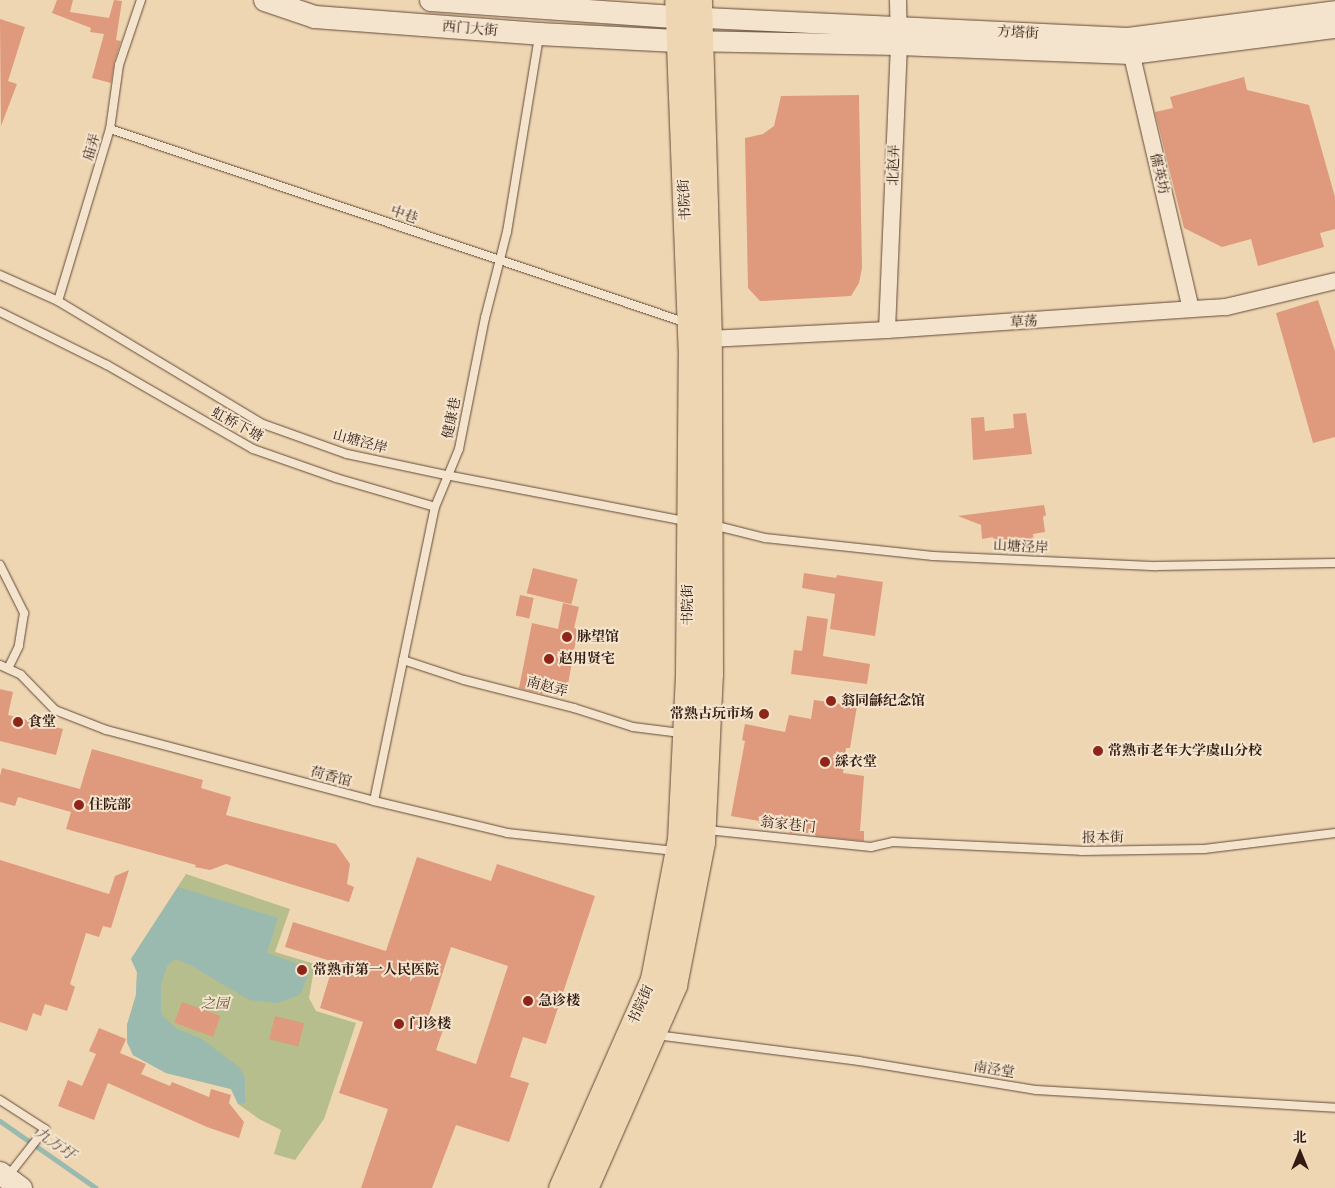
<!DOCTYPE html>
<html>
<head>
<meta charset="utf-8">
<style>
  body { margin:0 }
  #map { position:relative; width:1335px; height:1188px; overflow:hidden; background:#efd6b2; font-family:"IM FELL French Canon","Noto Serif SC",serif }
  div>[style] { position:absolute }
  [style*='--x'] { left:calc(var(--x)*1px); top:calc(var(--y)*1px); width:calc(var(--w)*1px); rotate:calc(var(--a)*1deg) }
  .green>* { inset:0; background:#b7be8d }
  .water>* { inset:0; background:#9ab9af }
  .stream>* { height:5px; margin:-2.5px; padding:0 2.5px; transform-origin:2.5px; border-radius:2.5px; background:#9ab9af }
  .building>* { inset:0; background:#df997d; transform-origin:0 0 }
  .roads { filter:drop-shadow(0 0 1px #614a39) drop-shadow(0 0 1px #614a39) }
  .service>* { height:8px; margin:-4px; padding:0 4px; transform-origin:4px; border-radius:4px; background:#f5e4cd }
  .minor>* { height:16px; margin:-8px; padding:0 8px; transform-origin:8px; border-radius:8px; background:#f5e4cd }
  .tertiary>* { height:20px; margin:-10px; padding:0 10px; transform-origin:10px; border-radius:10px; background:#f5e4cd }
  .secondary>* { height:22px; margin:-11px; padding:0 11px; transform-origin:11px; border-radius:11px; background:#f5e4cd }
  .primary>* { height:25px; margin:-12.5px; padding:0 12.5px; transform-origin:12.5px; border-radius:12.5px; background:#efd6b2 }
  .dots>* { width:14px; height:14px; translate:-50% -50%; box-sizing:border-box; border:2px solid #f5e4cd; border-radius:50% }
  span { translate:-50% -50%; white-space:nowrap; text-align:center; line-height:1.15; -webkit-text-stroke:4px #f5e4cd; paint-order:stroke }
  .street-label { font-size:14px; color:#321b11 }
  .poi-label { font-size:14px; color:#321b11; font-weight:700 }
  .left { translate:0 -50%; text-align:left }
  .right { translate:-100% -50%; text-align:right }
  .park-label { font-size:14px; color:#5a4c36; font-style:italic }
  .water-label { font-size:15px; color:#514a40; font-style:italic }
  .north { position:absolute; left:1275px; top:1128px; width:50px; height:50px; -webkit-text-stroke:4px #f5e4cd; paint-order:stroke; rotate:0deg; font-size:14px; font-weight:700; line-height:20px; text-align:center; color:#321b11 }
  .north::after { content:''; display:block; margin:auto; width:18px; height:22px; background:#321b11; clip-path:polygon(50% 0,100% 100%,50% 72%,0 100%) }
</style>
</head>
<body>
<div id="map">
  <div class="green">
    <div style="clip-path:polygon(186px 874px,290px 909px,275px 952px,315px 964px,309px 998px,316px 1011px,356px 1023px,324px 1119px,295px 1160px,274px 1154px,281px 1130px,259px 1119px,238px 1104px,231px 1089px,166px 1073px,133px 1055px,127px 1042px,127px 1025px,136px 995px,137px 972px,131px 959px)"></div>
  </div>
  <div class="water">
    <div style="clip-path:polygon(178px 887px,278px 918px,267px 953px,298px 964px,309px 972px,300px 995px,277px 1003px,249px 1000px,192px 966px,175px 959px,167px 966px,161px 984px,161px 1014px,177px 1029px,202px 1039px,240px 1068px,245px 1078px,245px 1103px,238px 1104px,231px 1089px,166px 1073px,133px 1055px,127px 1042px,127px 1025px,136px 995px,137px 972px,131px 959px)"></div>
  </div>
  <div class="stream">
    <div style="--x:0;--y:1121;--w:117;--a:34.9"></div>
  </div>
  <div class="building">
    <div style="clip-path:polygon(57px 0,73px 0,70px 12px,109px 18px,114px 0,122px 1px,116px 40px,121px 41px,114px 63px,111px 83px,92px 78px,104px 34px,90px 32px,91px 28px,52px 13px)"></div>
    <div style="clip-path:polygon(0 19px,25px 27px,8px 81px,17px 84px,1px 126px)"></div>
    <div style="clip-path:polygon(1244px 77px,1247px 90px,1309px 105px,1335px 197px,1335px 229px,1320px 233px,1324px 247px,1258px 266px,1251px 239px,1222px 247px,1184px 228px,1155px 112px,1173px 108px,1170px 97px)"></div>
    <div style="clip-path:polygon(859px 95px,862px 268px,859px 283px,851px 296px,760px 301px,748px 288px,745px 138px,763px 134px,774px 126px,781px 96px)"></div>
    <div style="clip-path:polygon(1318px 300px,1335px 351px,1335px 437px,1313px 443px,1276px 313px)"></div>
    <div style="clip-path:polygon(1026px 413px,1032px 454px,973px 460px,971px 418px,984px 417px,985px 431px,1014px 428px,1013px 414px)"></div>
    <div style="clip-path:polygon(1044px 505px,1046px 515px,1043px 517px,1045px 532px,1033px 534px,1034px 544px,994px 549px,993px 537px,982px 539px,981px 525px,958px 516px)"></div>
    <div style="left:533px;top:568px;width:46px;height:26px;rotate:14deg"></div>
    <div style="clip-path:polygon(804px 573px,836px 578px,837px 575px,883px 582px,875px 636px,830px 629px,835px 594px,802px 588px)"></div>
    <div style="left:520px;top:595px;width:14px;height:21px;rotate:12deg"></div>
    <div style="clip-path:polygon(563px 603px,579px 607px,574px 628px,578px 629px,568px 684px,546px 679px,542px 694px,519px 688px,532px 623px,558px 629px)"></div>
    <div style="clip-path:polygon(807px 616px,828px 619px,823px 656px,870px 664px,867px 684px,791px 674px,794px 650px,802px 651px)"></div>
    <div style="clip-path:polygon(0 689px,13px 692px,8px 715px,63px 729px,56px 755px,0 741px)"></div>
    <div style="clip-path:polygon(814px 700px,857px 706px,850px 748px,846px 748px,843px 773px,864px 776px,860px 831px,864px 831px,864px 841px,816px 836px,814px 833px,790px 833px,790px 830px,758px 825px,759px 821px,731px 816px,745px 741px,742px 740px,745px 724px,785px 732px,789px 715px,811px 719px)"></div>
    <div style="clip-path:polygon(92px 749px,203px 780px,201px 788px,231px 797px,226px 815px,336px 844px,350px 864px,347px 884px,354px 887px,349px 902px,226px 864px,210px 870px,195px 867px,196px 865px,66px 829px,71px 812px,18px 797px,15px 806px,0 802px,0 776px,2px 768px,80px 789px)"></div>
    <div style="clip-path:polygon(evenodd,417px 857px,491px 881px,497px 864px,595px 896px,546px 1044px,523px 1037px,510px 1077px,529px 1083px,509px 1142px,456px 1125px,432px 1188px,361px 1188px,388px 1109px,339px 1093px,363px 1022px,320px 1008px,334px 962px,285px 947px,293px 922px,386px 951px,417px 857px,451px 947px,508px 966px,476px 1064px,436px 1050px,444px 1027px,427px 1021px,451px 947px)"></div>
    <div style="clip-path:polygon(0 860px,109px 894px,115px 876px,129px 870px,111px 928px,103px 926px,99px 937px,86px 933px,70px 984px,75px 987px,67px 1011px,45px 1004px,41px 1016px,33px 1013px,27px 1031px,0 1022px)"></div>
    <div style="left:182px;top:1002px;width:41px;height:22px;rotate:20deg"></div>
    <div style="left:275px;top:1016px;width:30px;height:24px;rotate:14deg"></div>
    <div style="clip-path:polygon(99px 1028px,126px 1039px,120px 1053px,146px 1064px,141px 1074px,170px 1086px,172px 1082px,209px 1097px,211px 1089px,231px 1095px,229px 1103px,244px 1122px,239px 1138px,207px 1127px,108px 1083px,94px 1120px,58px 1106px,68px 1080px,82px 1086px,96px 1054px,89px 1051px)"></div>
  </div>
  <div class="roads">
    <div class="service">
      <div style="--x:110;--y:129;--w:609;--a:18.58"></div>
      <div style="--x:0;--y:275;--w:64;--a:24.1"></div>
      <div style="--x:58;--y:301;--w:239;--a:31"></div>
      <div style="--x:263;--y:424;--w:89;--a:19.7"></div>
      <div style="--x:347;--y:454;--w:101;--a:12"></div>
      <div style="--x:446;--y:475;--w:244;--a:10.9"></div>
      <div style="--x:58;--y:301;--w:180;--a:-73.2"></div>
      <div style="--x:110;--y:129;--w:65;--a:-82"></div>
      <div style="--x:119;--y:65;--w:69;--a:-71.3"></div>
      <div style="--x:0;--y:312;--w:119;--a:26.4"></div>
      <div style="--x:107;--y:365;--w:168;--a:29.9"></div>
      <div style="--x:253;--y:449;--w:88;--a:19.3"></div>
      <div style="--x:336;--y:478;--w:103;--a:16.3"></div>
      <div style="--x:713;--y:525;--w:54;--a:14"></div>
      <div style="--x:765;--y:538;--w:169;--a:6.1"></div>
      <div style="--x:933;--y:556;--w:224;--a:2.6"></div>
      <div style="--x:1157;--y:566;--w:178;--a:-1"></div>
      <div style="--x:0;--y:565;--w:54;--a:63.4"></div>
      <div style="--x:24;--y:613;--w:33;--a:99"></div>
      <div style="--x:19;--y:646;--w:25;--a:116"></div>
      <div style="--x:403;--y:660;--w:64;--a:18.2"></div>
      <div style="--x:464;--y:680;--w:114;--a:14.3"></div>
      <div style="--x:574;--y:708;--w:62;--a:17.9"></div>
      <div style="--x:633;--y:727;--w:48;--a:7.1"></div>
      <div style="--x:0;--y:665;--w:23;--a:25"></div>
      <div style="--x:21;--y:675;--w:49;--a:45.8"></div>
      <div style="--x:55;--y:710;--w:55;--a:21.4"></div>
      <div style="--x:106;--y:730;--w:277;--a:14.8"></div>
      <div style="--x:374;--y:801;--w:137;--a:13.5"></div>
      <div style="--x:507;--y:833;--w:169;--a:6.1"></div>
      <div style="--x:374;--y:801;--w:300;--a:-78.3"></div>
      <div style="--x:435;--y:507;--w:63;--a:-67.5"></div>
      <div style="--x:459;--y:449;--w:134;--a:-78.8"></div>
      <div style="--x:485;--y:318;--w:89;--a:-75.7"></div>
      <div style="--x:507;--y:232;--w:199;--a:-80.7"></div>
      <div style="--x:707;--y:830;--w:165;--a:5.9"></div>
      <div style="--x:871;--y:847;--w:23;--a:-13"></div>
      <div style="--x:893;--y:842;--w:188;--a:2.7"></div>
      <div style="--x:1081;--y:851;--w:123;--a:-0.9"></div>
      <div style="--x:1204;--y:849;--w:132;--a:-7"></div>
      <div style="--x:656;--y:1035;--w:205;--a:7.3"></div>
      <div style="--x:859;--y:1061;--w:179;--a:9.3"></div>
      <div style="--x:1036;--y:1090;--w:300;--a:3.4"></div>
      <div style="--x:0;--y:1100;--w:54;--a:32.8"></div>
      <div style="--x:45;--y:1129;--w:60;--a:128.2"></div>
    </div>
    <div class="minor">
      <div style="--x:1129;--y:43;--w:273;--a:76.9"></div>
      <div style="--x:887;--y:330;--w:285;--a:-87.6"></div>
      <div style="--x:899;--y:45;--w:45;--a:-91.3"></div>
      <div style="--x:709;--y:339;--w:178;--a:-2.9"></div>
      <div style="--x:887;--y:330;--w:340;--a:-3.9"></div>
      <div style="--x:1226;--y:307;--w:112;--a:-13.4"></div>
    </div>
    <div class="tertiary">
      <div style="--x:684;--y:17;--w:444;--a:2.7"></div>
      <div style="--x:1128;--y:38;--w:209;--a:-7.4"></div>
      <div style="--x:686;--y:41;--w:213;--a:1.1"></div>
      <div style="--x:899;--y:45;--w:232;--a:2.2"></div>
      <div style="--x:1131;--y:54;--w:206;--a:-7.3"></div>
    </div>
    <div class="secondary">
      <div style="--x:265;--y:0;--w:53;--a:18.8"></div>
      <div style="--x:315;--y:17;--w:225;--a:4.3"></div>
      <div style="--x:539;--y:34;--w:138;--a:2.9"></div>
      <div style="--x:431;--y:0;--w:247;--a:4"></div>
      <div style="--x:0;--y:1173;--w:26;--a:36"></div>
    </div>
    <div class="primary">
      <div style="--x:561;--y:1188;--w:228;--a:-66.2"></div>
      <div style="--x:653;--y:979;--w:143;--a:-79.1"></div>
      <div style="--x:680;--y:839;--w:166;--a:-87.2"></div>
      <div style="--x:688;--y:673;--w:316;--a:-89.5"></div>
      <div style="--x:691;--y:357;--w:357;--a:-92.2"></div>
      <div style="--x:585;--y:1188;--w:222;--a:-66.3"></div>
      <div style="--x:674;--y:985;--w:146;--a:-78.9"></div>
      <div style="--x:702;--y:842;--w:168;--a:-87.3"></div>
      <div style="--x:710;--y:674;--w:335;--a:-90.2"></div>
      <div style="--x:709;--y:339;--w:339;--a:-91.7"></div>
    </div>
  </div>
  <div class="dots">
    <div style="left:567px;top:637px;background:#8f2418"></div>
    <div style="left:549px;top:659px;background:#8f2418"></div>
    <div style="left:831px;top:701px;background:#8f2418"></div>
    <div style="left:764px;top:714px;background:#8f2418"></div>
    <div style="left:18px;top:722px;background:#8f2418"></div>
    <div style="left:1098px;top:751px;background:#8f2418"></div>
    <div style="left:825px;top:762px;background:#8f2418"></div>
    <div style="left:79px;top:805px;background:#8f2418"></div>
    <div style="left:302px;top:970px;background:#8f2418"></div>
    <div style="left:528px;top:1001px;background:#8f2418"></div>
    <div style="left:399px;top:1024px;background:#8f2418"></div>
  </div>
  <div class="street-label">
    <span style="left:470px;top:29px;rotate:5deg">西门大街</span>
    <span style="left:1018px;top:33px;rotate:3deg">方塔街</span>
    <span style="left:92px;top:147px;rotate:-73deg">庙弄</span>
    <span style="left:894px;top:165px;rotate:-88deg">北赵弄</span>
    <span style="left:1159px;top:174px;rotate:77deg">儒英坊</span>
    <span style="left:685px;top:200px;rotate:-93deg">书院街</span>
    <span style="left:404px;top:215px;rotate:19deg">中巷</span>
    <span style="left:1024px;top:322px;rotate:-3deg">草荡</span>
    <span style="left:452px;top:418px;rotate:-79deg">健康巷</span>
    <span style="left:237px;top:425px;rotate:28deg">虹桥下塘</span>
    <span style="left:360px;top:442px;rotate:15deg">山塘泾岸</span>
    <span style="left:1021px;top:547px;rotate:3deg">山塘泾岸</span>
    <span style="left:688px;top:605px;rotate:-90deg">书院街</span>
    <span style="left:547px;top:687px;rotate:15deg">南赵弄</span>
    <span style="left:331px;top:777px;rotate:15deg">荷香馆</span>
    <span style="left:788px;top:825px;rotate:6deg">翁家巷门</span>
    <span style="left:1103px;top:838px;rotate:-1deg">报本街</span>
    <span style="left:641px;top:1005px;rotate:-66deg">书院街</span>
    <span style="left:994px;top:1070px;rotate:9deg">南泾堂</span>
  </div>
  <div class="poi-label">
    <span class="left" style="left:577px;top:637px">脉望馆</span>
    <span class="left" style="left:559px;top:659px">赵用贤宅</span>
    <span class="left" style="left:841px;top:701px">翁同龢纪念馆</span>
    <span class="right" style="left:754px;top:714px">常熟古玩市场</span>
    <span class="left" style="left:28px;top:722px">食堂</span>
    <span class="left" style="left:1108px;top:751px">常熟市老年大学虞山分校</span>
    <span class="left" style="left:835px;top:762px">綵衣堂</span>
    <span class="left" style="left:89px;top:805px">住院部</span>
    <span class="left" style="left:313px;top:970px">常熟市第一人民医院</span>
    <span class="left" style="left:538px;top:1001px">急诊楼</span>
    <span class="left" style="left:409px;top:1024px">门诊楼</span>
  </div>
  <div class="park-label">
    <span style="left:215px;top:1004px">之园</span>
  </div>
  <div class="water-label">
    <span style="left:55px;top:1144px;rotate:35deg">九万圩</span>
  </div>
  <div class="north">北</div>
</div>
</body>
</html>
